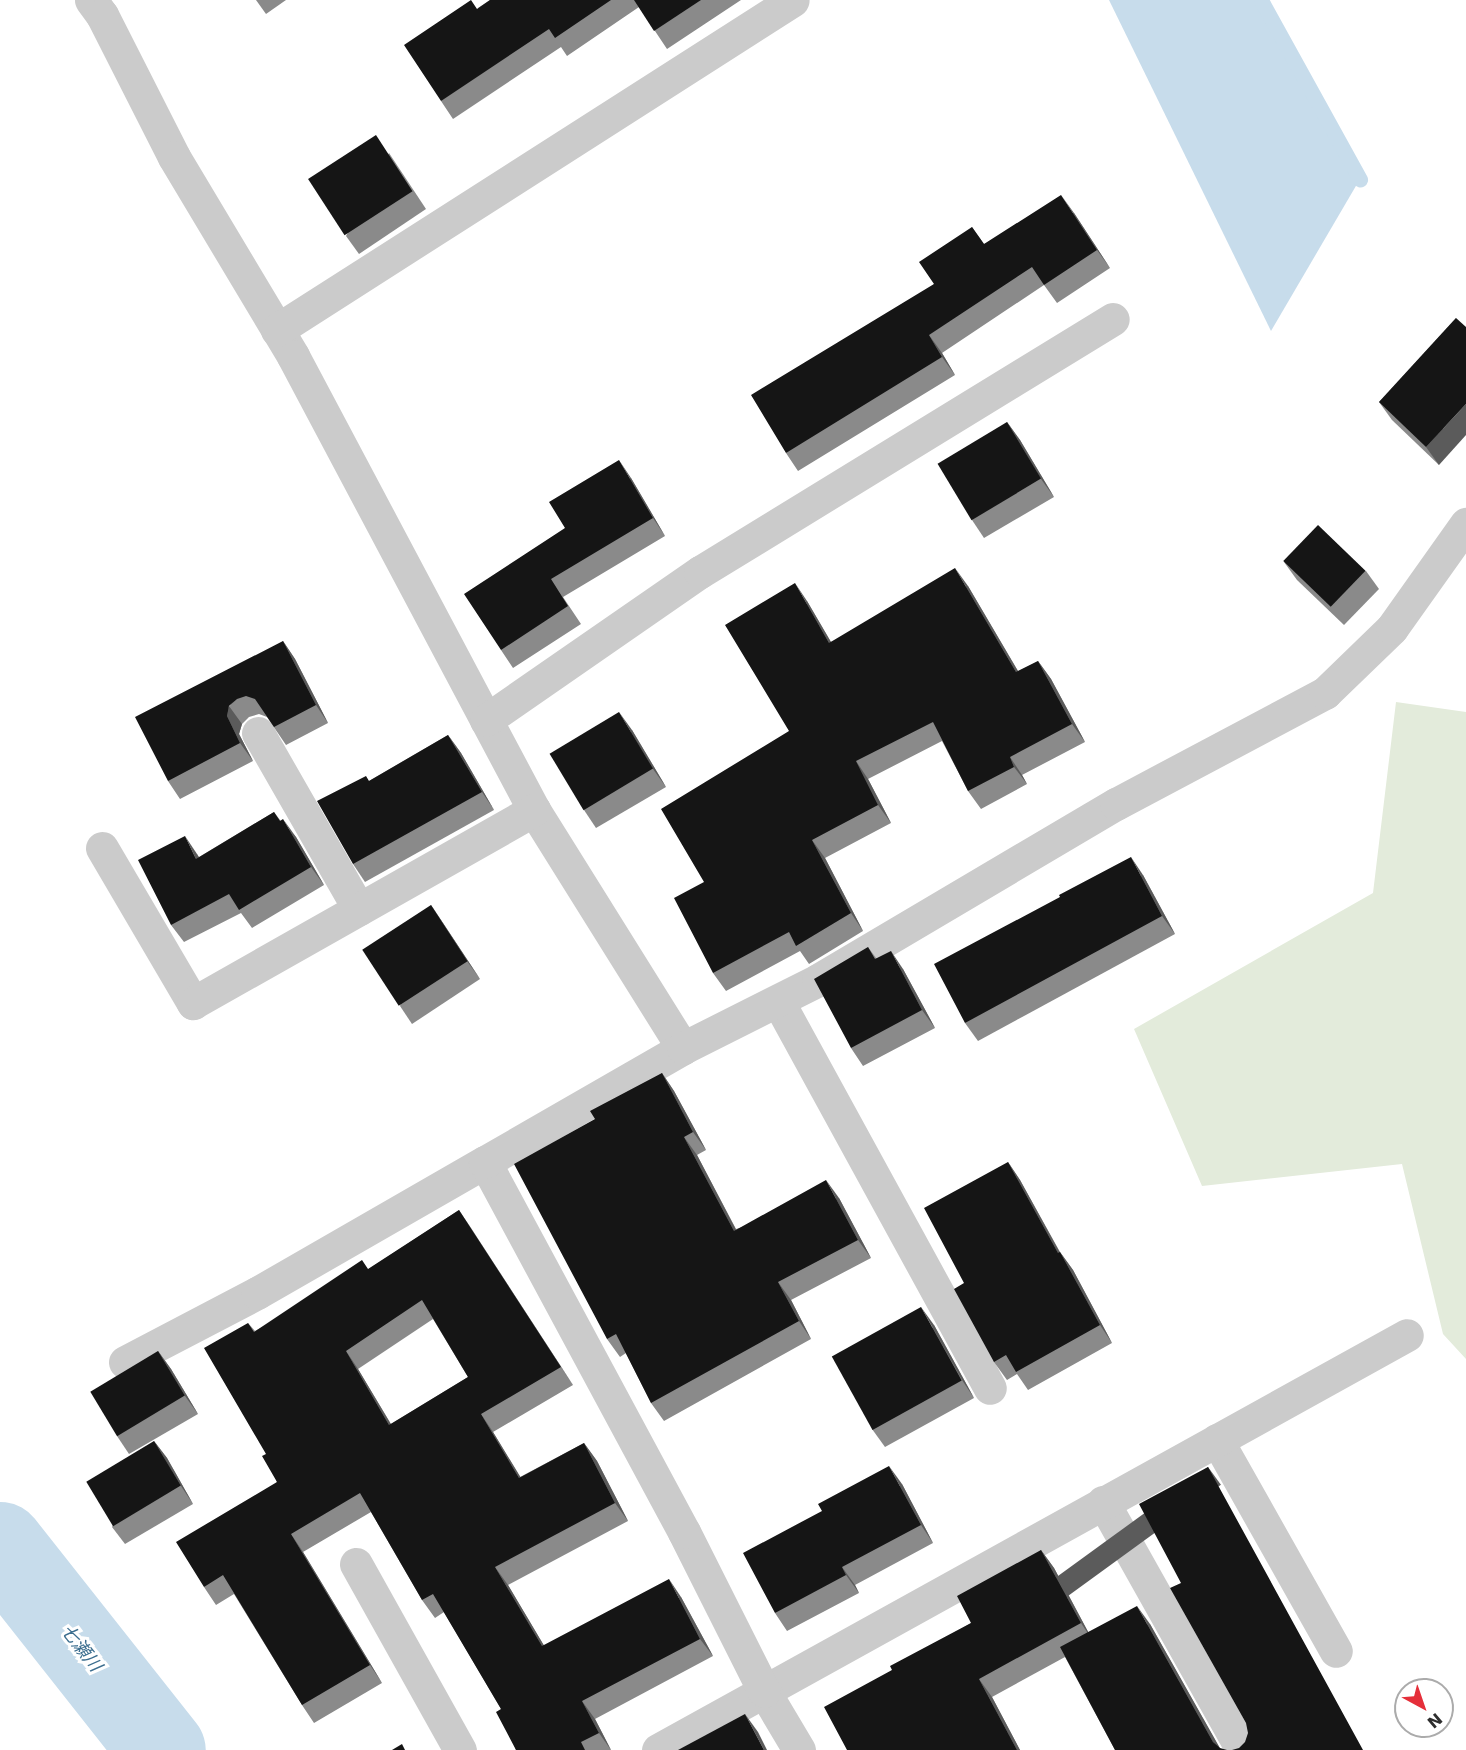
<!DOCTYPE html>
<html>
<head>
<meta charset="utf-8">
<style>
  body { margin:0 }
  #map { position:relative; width:1466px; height:1750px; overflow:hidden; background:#fff; font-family:"DejaVu Sans","Noto Sans JP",sans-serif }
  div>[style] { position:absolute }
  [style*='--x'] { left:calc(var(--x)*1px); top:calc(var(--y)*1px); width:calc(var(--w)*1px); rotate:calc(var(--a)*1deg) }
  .green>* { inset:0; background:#e3ebdb }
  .water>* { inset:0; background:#c7dceb }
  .stream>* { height:15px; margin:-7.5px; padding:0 7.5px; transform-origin:7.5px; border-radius:7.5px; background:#c7dceb }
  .river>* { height:87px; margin:-43.5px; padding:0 43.5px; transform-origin:43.5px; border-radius:43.5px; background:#c7dceb }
  .minor>* { height:33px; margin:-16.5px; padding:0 16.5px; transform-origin:16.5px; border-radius:16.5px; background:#cbcbcb }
  .wall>* { inset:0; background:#8a8a8a }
  .shaded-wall>* { inset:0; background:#5b5b5b; transform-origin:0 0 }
  .building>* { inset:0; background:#151515; transform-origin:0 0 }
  span { translate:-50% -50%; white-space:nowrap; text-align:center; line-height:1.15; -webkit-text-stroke:6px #fff; paint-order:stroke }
  .water-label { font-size:18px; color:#3c6e8f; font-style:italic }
  .north { position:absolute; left:1394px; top:1678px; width:60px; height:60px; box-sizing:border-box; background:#fff; border:2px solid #ababab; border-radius:50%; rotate:140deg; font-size:16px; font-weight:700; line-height:24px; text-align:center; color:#2e2e2e }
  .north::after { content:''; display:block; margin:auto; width:21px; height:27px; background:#e52f3a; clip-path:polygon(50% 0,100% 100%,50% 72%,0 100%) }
</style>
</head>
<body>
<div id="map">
  <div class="green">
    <div style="clip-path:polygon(1396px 702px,1466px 712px,1466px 1359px,1443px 1334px,1402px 1164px,1202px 1186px,1134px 1029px,1373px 893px)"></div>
  </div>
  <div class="water">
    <div style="clip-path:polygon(1109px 0,1261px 0,1360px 179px,1271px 331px)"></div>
  </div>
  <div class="stream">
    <div style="--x:1261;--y:0;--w:205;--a:61.1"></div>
  </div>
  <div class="river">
    <div style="--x:0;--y:1545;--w:261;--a:51.7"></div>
  </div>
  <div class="minor">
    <div style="--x:91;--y:0;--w:19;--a:54"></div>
    <div style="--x:102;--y:15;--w:159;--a:63.1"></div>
    <div style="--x:174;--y:157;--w:232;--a:59.1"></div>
    <div style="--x:293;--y:356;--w:514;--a:62.04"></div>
    <div style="--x:534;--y:810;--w:281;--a:58"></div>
    <div style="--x:277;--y:330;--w:612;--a:-32.6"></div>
    <div style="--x:486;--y:720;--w:260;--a:-34.7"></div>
    <div style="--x:700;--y:572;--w:484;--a:-31.5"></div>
    <div style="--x:258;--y:733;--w:203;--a:60.2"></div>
    <div style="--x:102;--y:848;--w:180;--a:59.6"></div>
    <div style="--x:193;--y:1003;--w:392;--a:-29.5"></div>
    <div style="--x:778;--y:1001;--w:441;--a:61.3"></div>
    <div style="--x:125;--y:1362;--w:149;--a:-27.6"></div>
    <div style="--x:257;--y:1293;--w:263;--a:-29.9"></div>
    <div style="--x:1217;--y:1440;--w:242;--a:60.6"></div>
    <div style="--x:1103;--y:1502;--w:284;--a:60.7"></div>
    <div style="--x:356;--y:1564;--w:213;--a:60.8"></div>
    <div style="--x:658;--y:1750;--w:856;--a:-28.99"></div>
    <div style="--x:799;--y:1750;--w:69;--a:-120.7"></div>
    <div style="--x:764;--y:1691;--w:178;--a:-116.7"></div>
    <div style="--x:684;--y:1532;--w:420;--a:-118.3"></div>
    <div style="--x:485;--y:1162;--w:228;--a:-29.9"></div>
    <div style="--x:683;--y:1048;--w:151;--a:-26.7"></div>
    <div style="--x:818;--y:980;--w:346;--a:-30.6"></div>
    <div style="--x:1116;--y:804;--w:237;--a:-28"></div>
    <div style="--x:1325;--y:693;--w:93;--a:-44.1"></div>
    <div style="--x:1392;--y:628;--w:128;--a:-54.6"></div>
  </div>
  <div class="wall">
    <div style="clip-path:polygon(256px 0,286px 0,266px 14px)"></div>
    <div style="clip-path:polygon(490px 0,741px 0,667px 49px,639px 7px,567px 56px,561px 47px,453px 119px,441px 101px,478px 8px)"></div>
    <div style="clip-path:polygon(389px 153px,426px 209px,359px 254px,346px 236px)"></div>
    <div style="clip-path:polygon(1074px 213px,1110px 268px,1057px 303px,1044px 285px,942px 353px,955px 375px,798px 471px,786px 453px,934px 284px,972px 227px,984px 244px)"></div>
    <div style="clip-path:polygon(1456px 318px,1439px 465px,1392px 420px,1379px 402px)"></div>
    <div style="clip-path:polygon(1007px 422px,1020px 440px,1054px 497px,984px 538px,972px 520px)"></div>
    <div style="clip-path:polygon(631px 478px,665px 536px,563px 597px,581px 624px,513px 668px,501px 650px,565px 528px)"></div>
    <div style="clip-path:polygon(1284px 562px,1366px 571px,1379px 589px,1344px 625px,1297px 580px)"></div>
    <div style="clip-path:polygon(968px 586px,1018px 671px,1038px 661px,1051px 679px,1085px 742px,1022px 775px,1027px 784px,981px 809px,968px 791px,942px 741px,868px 779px,891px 823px,825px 858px,863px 931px,809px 964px,800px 951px,726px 991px,713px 973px,789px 731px,807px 601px,831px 642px)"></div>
    <div style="clip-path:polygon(283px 641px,295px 659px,328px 723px,286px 745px,267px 717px,259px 714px,249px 717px,242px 724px,239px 734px,253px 761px,180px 799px,168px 781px)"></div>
    <div style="clip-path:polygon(632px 730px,666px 787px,596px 828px,584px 810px)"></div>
    <div style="clip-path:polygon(448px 735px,461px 753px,494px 810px,365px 882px,353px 864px,369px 781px)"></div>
    <div style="clip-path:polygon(274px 812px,280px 820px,296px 837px,324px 885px,252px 928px,241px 913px,184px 942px,171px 925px,197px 854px,199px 857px)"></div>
    <div style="clip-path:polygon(1143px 875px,1175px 934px,978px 1041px,965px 1023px,1060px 897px)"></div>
    <div style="clip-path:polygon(431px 905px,480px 979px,412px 1024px,400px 1006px)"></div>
    <div style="clip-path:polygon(868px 947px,876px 958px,903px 969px,935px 1028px,863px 1066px,851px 1048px)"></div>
    <div style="clip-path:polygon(662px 1073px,674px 1091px,706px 1150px,697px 1155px,736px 1229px,839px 1198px,871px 1258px,791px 1300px,811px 1339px,664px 1421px,651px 1403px,626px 1353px,620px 1357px,607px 1339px,595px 1119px)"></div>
    <div style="clip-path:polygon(1008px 1162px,1020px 1180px,1060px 1252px,1073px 1270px,1112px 1343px,1028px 1390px,1017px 1374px,1007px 1380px,994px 1362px,964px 1283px)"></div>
    <div style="clip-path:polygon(evenodd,459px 1210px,573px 1385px,493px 1432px,520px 1477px,584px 1443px,597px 1461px,628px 1521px,508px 1585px,544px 1646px,681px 1597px,713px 1656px,595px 1719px,611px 1750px,516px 1750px,501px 1709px,444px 1612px,435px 1618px,422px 1600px,371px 1512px,303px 1552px,382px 1683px,314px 1723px,302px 1705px,234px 1594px,216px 1605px,204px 1587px,277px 1482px,266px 1454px,248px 1323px,255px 1331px,369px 1269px,459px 1210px,433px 1319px,468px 1377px,391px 1424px,358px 1369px,433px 1319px)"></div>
    <div style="clip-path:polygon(934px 1325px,974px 1398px,885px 1447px,872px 1429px)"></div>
    <div style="clip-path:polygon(158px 1351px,171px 1369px,198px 1414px,129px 1454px,117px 1436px)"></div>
    <div style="clip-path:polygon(154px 1441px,167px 1458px,193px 1504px,125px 1544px,112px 1527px)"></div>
    <div style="clip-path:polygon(902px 1484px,933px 1543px,855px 1585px,859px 1593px,787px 1631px,775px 1613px)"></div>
    <div style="clip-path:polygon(1041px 1550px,1054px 1568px,1088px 1632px,1150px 1624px,1219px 1747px,1115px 1750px,1065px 1657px,992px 1697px,1020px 1750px,847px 1750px,892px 1670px,971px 1623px)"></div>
  </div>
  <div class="shaded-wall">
    <div style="clip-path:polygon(1061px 195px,1074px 213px,1110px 268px,1097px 250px)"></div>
    <div style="clip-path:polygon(929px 335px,942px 353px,955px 375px,942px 357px)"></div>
    <div style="clip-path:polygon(1466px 404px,1466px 435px,1439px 465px,1426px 447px)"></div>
    <div style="clip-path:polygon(1007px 422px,1020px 440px,1054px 497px,1041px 479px)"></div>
    <div style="clip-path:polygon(619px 460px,631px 478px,665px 536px,653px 518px)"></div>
    <div style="clip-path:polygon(955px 568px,968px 586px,1029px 690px,1016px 672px)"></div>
    <div style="clip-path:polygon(795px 583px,807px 601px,842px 661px,829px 643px)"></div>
    <div style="clip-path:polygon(283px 641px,295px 659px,328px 723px,316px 705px)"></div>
    <div style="clip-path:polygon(1038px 661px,1051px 679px,1085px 742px,1072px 724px)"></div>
    <div style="clip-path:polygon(229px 706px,242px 724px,239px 734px,253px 761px,240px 743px,227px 716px)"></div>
    <div style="clip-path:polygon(619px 712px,632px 730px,666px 787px,653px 769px)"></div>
    <div style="clip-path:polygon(448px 735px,461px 753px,494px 810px,482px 792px)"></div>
    <div style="clip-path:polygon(1010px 757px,1022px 775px,1027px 784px,1014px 767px)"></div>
    <div style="clip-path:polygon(856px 761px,868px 779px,891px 823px,878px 805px)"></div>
    <div style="clip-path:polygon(283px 819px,296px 837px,324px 885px,311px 867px)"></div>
    <div style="clip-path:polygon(185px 836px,197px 854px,209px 877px,196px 859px)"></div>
    <div style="clip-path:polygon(812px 840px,825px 858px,863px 931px,851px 913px)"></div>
    <div style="clip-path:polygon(1131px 857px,1143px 875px,1175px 934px,1162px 916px)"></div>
    <div style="clip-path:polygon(431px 905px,443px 923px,480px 979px,467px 961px)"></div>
    <div style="clip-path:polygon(891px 951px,903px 969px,935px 1028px,922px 1010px)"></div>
    <div style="clip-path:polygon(662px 1073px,674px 1091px,706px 1150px,693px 1132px)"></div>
    <div style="clip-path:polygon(684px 1137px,697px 1155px,746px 1249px,734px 1231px)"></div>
    <div style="clip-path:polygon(1008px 1162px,1020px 1180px,1070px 1271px,1058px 1253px)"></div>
    <div style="clip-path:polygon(826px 1180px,839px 1198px,871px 1258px,858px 1240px)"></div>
    <div style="clip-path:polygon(459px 1210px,471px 1228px,573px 1385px,561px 1367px)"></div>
    <div style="clip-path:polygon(1060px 1252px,1073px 1270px,1112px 1343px,1100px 1325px)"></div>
    <div style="clip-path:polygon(778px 1282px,791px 1300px,811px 1339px,799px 1321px)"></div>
    <div style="clip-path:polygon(921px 1307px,934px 1325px,974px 1398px,962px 1380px)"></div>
    <div style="clip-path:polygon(158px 1351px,171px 1369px,198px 1414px,185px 1396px)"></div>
    <div style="clip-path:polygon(346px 1351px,358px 1369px,402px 1443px,389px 1425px)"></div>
    <div style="clip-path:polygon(481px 1414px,493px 1432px,532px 1496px,519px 1478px)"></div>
    <div style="clip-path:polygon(154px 1441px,167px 1458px,193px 1504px,181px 1486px)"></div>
    <div style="clip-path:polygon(584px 1443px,597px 1461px,628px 1521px,615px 1503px)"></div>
    <div style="clip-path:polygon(889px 1466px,902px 1484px,933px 1543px,921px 1525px)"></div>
    <div style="left:1208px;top:1467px;width:22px;height:323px;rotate:54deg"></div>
    <div style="clip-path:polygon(291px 1534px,303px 1552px,382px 1683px,370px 1665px)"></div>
    <div style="clip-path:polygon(1041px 1550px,1054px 1568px,1093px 1641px,1081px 1623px)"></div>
    <div style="clip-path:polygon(495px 1567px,508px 1585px,555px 1664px,542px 1646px)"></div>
    <div style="clip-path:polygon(842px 1567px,855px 1585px,859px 1593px,846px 1575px)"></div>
    <div style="clip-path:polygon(669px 1579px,681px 1597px,713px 1656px,700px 1639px)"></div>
    <div style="clip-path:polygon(1137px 1606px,1150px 1624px,1221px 1750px,1213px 1742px)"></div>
    <div style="clip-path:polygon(979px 1679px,992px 1697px,1020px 1750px,1017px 1750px)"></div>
    <div style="clip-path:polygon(582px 1701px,595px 1719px,611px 1750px,599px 1733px)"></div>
    <div style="clip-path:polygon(745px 1714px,758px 1732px,767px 1750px,764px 1750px)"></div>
  </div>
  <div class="building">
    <div style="clip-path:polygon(471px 0,477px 9px,490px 0,611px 0,555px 38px,549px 29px,441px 101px,404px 45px)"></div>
    <div style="clip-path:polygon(634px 0,701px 0,654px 31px)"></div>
    <div style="left:376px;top:135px;width:67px;height:81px;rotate:57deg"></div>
    <div style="clip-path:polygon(1061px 195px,1097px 250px,1044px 285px,1032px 267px,929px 335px,942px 357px,786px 453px,751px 395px,934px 284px,919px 262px,972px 227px,984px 244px)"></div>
    <div style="clip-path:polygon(1456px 318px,1466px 327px,1466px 404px,1426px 447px,1379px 402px)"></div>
    <div style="left:1007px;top:422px;width:66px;height:81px;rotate:59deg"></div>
    <div style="clip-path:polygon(619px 460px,653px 518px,551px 579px,568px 606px,501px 650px,464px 594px,565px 528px,549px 502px)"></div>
    <div style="left:1318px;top:525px;width:66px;height:50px;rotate:44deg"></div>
    <div style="clip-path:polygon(955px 568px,1016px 672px,1038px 661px,1072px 724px,1010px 757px,1014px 767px,968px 791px,933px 722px,856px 761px,878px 805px,812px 840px,851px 913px,796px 946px,789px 932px,713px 973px,674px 898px,704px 882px,661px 809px,789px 731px,725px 625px,795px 583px,829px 643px)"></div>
    <div style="clip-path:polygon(283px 641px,316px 705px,274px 727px,255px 699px,246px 696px,237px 699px,229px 706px,227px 716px,240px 743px,168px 781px,135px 717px)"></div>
    <div style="left:619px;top:712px;width:66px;height:81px;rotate:59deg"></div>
    <div style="clip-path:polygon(448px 735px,482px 792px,353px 864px,317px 801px,366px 776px,369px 781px)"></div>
    <div style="clip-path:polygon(274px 812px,280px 821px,283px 819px,311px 867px,239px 910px,229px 894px,171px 925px,138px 860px,185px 836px,196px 859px)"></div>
    <div style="clip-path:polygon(1131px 857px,1162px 916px,965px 1023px,934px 964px,1060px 897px,1059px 895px)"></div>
    <div style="left:431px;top:905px;width:67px;height:82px;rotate:57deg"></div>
    <div style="clip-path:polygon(868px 947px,875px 959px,891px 951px,922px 1010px,851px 1048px,814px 979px)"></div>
    <div style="clip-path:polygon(662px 1073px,693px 1132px,684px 1137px,734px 1231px,826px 1180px,858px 1240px,778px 1282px,799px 1321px,651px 1403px,616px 1334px,607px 1339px,514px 1164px,595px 1119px,590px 1111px)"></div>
    <div style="clip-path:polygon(1008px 1162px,1058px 1253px,1060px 1252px,1100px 1325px,1016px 1372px,1006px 1355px,994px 1362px,954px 1289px,964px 1283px,924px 1208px)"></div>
    <div style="clip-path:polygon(evenodd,459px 1210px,561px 1367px,481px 1414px,519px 1478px,584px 1443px,615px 1503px,495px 1567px,542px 1646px,669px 1579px,700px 1639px,582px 1701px,599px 1733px,581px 1742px,585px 1750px,516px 1750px,496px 1712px,501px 1709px,433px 1594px,422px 1600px,360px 1493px,291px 1534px,370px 1665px,302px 1705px,223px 1575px,204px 1587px,176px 1542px,277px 1482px,262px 1456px,266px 1454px,204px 1348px,248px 1323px,254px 1332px,362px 1260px,368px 1269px,459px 1210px,422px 1300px,468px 1377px,389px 1425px,346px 1351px,422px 1300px)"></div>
    <div style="left:921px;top:1307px;width:84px;height:102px;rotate:61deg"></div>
    <div style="left:158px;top:1351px;width:52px;height:79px;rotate:59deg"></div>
    <div style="left:154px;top:1441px;width:52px;height:79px;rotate:59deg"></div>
    <div style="clip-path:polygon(889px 1466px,921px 1525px,842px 1567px,846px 1575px,775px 1613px,743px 1553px,822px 1511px,818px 1504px)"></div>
    <div style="clip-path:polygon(1208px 1467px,1363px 1750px,1232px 1750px,1239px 1748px,1245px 1742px,1248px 1733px,1246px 1723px,1170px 1588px,1181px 1583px,1139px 1504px)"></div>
    <div style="clip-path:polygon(1041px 1550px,1081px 1623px,979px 1679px,1017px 1750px,847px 1750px,824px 1707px,892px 1670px,890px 1666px,971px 1623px,957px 1596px)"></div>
    <div style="clip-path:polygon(1137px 1606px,1213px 1742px,1220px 1748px,1227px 1750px,1115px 1750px,1060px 1647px)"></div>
    <div style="clip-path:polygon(745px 1714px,764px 1750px,678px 1750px)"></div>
    <div style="clip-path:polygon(402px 1744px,405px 1750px,392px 1750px)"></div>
  </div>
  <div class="water-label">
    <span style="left:81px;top:1648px;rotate:52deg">七瀬川</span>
  </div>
  <div class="north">N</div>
</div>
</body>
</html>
